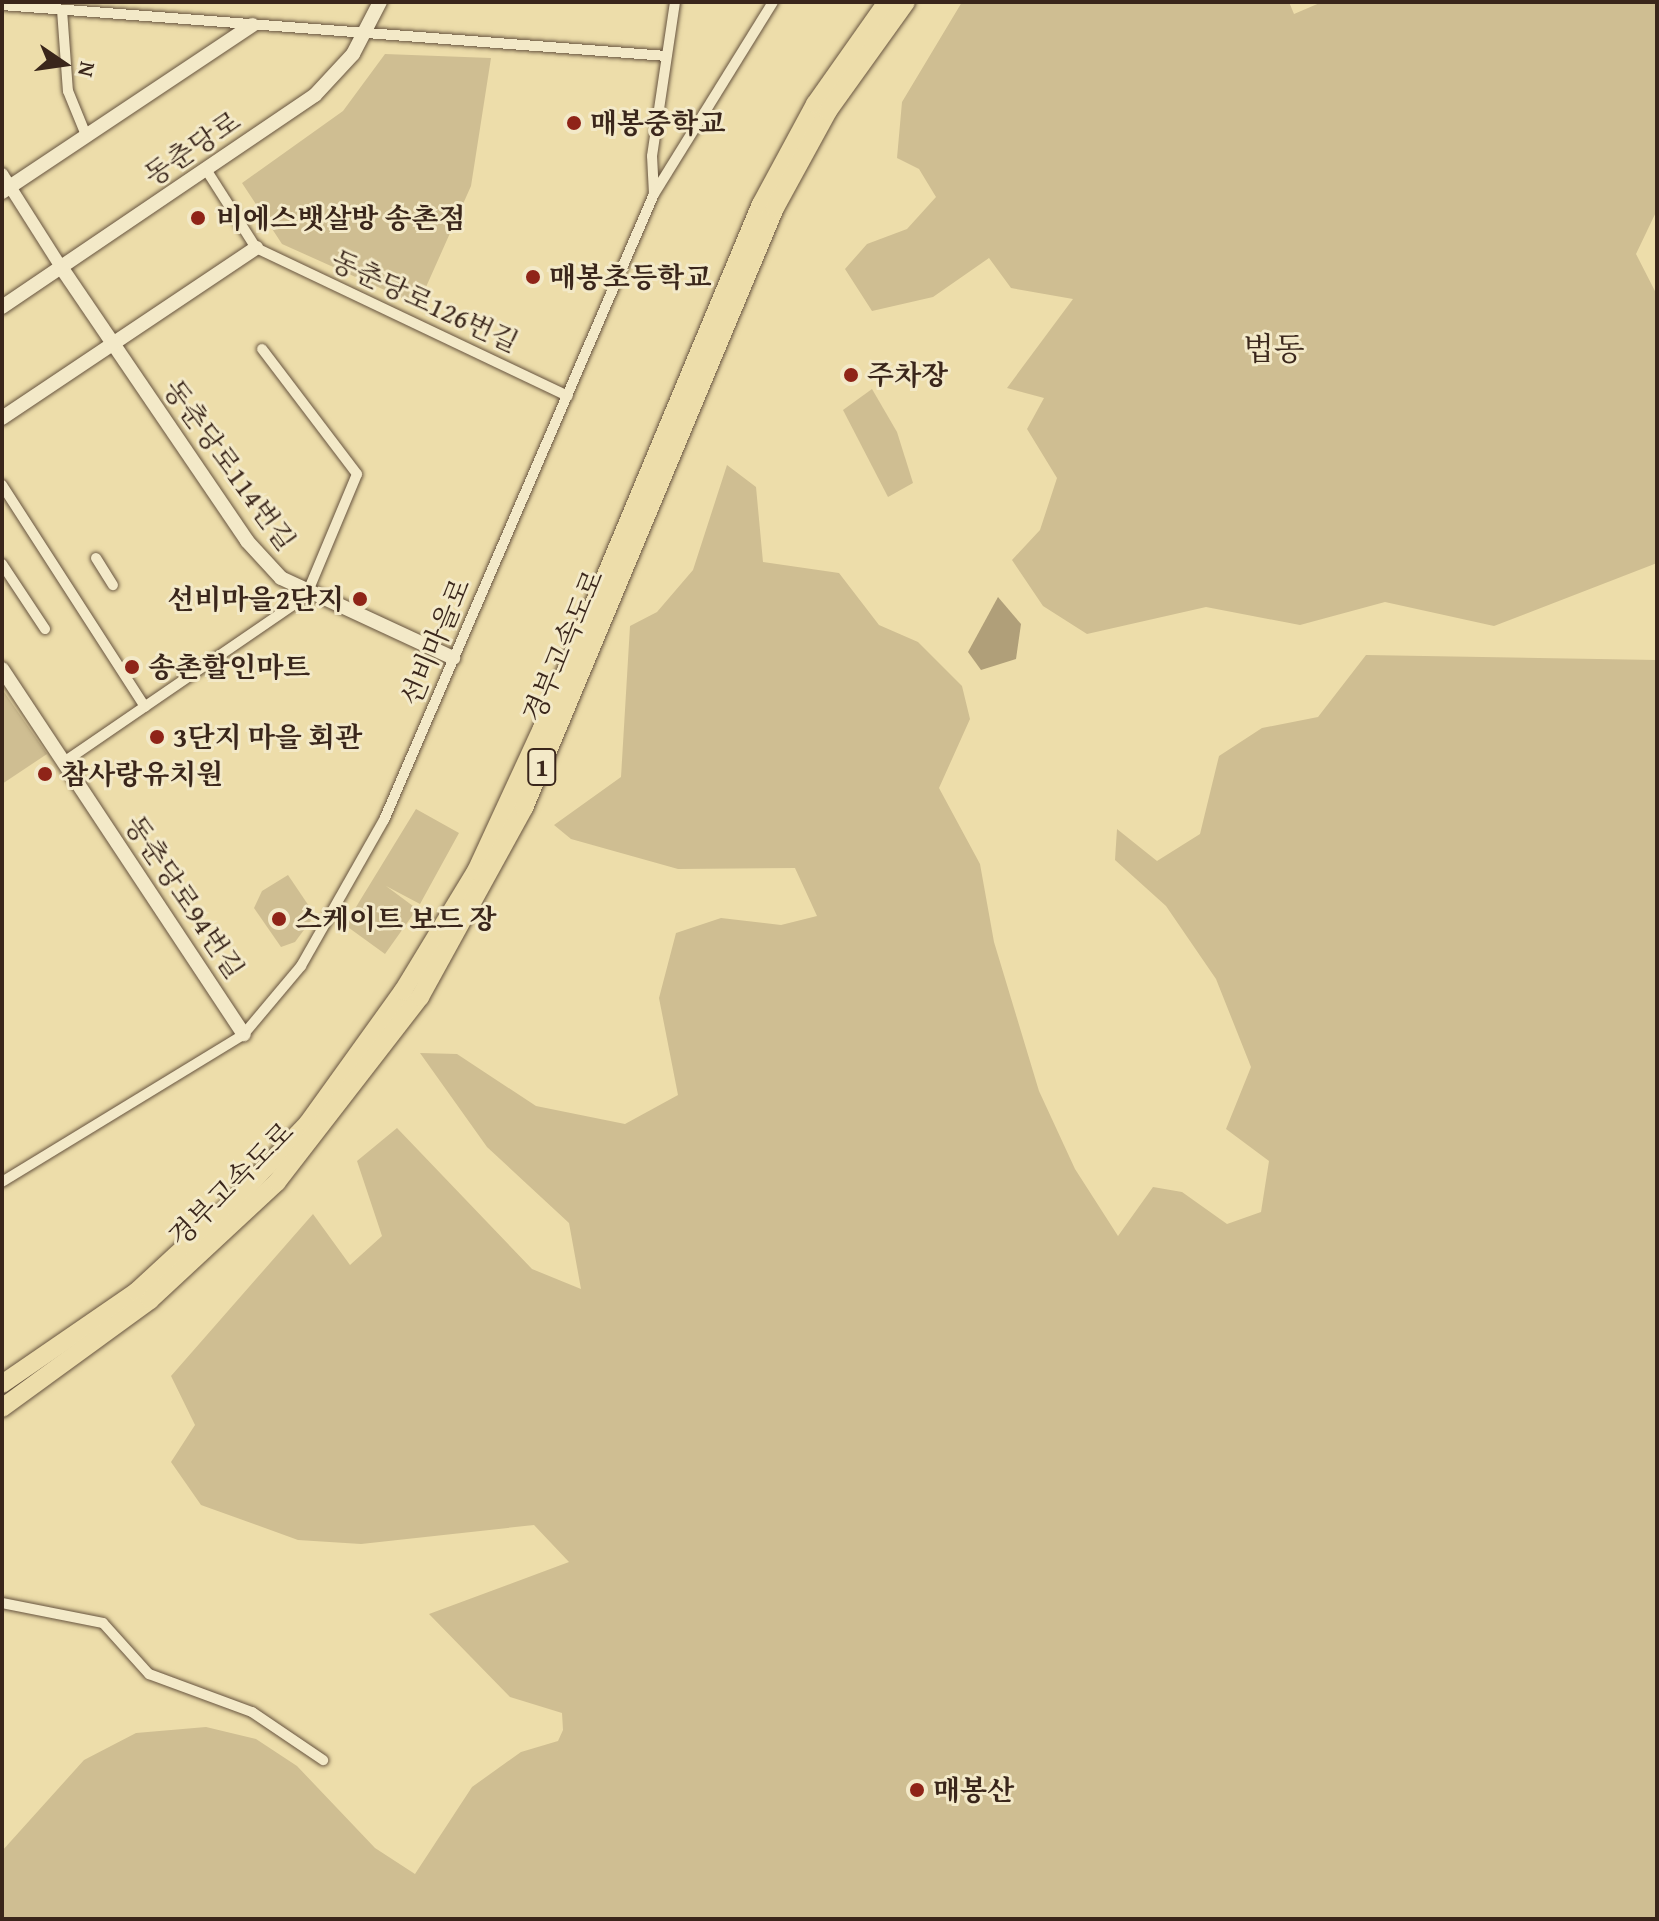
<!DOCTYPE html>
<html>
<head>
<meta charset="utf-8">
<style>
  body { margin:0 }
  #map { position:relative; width:1659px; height:1921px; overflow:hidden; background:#edddaa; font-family:"Gentium Book Plus","Noto Serif KR",serif }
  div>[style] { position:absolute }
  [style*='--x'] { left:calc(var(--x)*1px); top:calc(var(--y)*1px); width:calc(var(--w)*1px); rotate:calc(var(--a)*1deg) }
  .green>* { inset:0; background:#cfbe92 }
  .water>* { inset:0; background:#b09f79 }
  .roads { filter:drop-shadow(0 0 2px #67543f) drop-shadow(0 0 2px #67543f) }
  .minor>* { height:10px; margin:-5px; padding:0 5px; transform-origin:5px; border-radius:5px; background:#f3e9c8 }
  .tertiary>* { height:12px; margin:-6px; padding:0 6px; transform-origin:6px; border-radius:6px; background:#f3e9c8 }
  .secondary>* { height:14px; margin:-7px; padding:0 7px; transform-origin:7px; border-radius:7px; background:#f3e9c8 }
  .motorway>* { height:18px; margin:-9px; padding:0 9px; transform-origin:9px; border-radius:9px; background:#edddaa }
  .dots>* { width:22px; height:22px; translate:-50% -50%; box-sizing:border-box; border:4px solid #f3e9c8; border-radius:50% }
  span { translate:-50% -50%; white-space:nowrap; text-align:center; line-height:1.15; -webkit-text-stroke:6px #f3e9c8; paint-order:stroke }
  .shield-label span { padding:2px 6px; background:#f3e9c8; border:2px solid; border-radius:6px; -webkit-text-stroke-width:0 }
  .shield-label { font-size:26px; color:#3a261b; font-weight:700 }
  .poi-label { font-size:28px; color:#3a261b; font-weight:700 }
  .left { translate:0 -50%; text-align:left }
  .right { translate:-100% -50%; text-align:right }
  .street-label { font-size:28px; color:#3a261b }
  .quarter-label { font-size:32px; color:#3a261b }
  .frame { position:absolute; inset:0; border:4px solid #3a261b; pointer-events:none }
  .north { position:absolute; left:24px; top:24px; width:80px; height:80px; -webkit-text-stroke:6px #f3e9c8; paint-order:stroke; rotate:103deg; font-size:22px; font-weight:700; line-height:32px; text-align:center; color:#3a261b }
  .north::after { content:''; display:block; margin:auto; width:28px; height:36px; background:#3a261b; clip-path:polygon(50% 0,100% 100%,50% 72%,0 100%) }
</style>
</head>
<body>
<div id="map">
  <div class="green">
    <div style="clip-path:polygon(962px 2px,1289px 2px,1294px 14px,1322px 2px,1657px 2px,1657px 210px,1636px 254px,1657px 295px,1657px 563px,1494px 626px,1385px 602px,1300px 625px,1206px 607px,1087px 634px,1043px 606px,1012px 560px,1040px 530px,1057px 478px,1027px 429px,1044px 398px,1007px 388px,1073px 299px,1011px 288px,989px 258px,933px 297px,872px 311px,845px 269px,867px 244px,907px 229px,936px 197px,919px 169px,897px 158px,902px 102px)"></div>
    <div style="clip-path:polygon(385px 54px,491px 58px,471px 186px,418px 305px,282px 244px,242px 183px,343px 111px)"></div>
    <div style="clip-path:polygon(872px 389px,897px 432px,913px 483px,888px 497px,843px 410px)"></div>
    <div style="clip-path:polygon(727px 465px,756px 487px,763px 562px,839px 573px,879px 625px,918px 642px,962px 686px,970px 719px,939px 788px,980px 864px,994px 942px,1039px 1091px,1075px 1169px,1118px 1236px,1153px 1187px,1182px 1192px,1227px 1224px,1261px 1212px,1269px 1161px,1226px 1129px,1251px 1067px,1216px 979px,1166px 906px,1115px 860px,1117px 829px,1157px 861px,1200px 834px,1219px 756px,1262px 728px,1318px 717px,1366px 655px,1657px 660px,1657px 1919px,2px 1919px,2px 1851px,84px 1760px,136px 1733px,206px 1727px,256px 1739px,297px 1766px,375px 1848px,415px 1874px,472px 1787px,521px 1752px,558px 1741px,563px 1730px,562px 1713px,510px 1697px,429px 1614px,569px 1562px,534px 1525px,361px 1544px,298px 1540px,201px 1505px,171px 1462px,195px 1425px,171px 1376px,313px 1214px,350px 1265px,382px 1236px,357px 1161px,397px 1128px,532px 1269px,581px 1289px,569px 1223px,487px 1147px,420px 1053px,457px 1054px,536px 1106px,625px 1124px,678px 1095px,659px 998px,676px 933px,721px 918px,781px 925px,817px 916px,795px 868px,678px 869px,571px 839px,554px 825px,621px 777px,630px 626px,657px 612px,693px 570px)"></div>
    <div style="clip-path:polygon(2px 689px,47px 754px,2px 784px)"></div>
    <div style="clip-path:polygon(416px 809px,459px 833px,420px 904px,386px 886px,417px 909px,385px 954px,345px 925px)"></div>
    <div style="clip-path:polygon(288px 875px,315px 915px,295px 942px,281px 947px,254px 908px,262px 891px)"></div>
  </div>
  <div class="water">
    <div style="clip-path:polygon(998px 597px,1021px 624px,1016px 659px,981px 670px,968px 652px)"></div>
  </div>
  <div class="roads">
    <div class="minor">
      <div style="--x:2;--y:5;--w:666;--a:4.39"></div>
      <div style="--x:62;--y:10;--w:81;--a:85.8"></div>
      <div style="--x:68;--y:91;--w:48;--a:67.8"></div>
      <div style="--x:207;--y:171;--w:91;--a:57.5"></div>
      <div style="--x:256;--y:248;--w:345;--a:25.4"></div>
      <div style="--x:654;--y:194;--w:38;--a:-93"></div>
      <div style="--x:652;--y:156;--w:156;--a:-81.5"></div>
      <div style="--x:2;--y:485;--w:264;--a:57.2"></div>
      <div style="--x:96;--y:558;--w:32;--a:58"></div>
      <div style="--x:2;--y:564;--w:78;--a:56.5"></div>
      <div style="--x:64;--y:762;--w:293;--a:-34.4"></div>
      <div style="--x:306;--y:596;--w:132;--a:-67.3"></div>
      <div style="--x:357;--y:474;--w:157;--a:-127.2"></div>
      <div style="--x:2;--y:1182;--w:284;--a:-31.4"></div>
      <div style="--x:244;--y:1034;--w:89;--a:-50"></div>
      <div style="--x:301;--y:966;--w:168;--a:-60.4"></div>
      <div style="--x:384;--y:820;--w:682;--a:-66.67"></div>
      <div style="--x:654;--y:194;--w:226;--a:-58.2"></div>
      <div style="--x:2;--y:1603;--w:103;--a:11.2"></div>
      <div style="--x:103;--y:1623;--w:69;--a:48"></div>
      <div style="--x:149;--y:1674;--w:110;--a:20.3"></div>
      <div style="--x:252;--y:1712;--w:86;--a:34.1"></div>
    </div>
    <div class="tertiary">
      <div style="--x:2;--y:174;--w:110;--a:57.6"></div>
    </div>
    <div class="secondary">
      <div style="--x:2;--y:192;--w:301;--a:-33.7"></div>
      <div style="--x:61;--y:267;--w:331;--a:55.8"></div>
      <div style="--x:247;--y:541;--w:50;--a:47.4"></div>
      <div style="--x:281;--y:578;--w:190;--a:24.9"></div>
      <div style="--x:2;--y:307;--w:378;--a:-34.1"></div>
      <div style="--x:315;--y:95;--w:56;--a:-47.2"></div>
      <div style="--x:353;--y:54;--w:59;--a:-62.6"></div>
      <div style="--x:2;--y:418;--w:306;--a:-33.8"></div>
      <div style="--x:2;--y:669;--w:438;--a:56.5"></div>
    </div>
    <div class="motorway">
      <div style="--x:2;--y:1384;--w:163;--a:-34.5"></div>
      <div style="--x:136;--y:1292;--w:121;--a:-42.7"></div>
      <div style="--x:225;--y:1210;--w:120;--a:-46.3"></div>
      <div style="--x:308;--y:1123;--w:163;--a:-54.3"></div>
      <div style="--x:403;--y:991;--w:140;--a:-58.7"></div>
      <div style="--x:476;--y:871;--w:157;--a:-65.2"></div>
      <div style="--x:542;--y:728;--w:568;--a:-67.32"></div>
      <div style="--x:761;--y:204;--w:114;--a:-61.6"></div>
      <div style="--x:815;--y:104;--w:125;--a:-54.8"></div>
      <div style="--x:2;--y:1408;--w:183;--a:-36.1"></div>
      <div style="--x:150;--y:1300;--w:173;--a:-42.9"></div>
      <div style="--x:277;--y:1182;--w:234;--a:-52.3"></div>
      <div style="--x:420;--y:997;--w:216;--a:-61.2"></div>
      <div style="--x:524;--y:808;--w:650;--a:-67.3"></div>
      <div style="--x:775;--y:208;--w:111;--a:-61.3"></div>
      <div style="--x:828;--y:111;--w:134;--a:-54.4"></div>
    </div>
  </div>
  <div class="dots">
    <div style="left:574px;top:123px;background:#8f2418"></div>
    <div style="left:198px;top:218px;background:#8f2418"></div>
    <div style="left:533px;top:277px;background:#8f2418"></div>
    <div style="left:851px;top:375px;background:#8f2418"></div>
    <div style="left:360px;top:599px;background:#8f2418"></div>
    <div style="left:132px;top:667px;background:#8f2418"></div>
    <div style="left:157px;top:737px;background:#8f2418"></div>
    <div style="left:45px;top:774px;background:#8f2418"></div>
    <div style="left:279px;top:919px;background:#8f2418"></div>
    <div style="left:917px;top:1790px;background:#8f2418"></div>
  </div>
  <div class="shield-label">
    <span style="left:542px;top:767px">1</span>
  </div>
  <div class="poi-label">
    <span class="left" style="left:590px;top:123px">매봉중학교</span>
    <span class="left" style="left:216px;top:218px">비에스뱃살방 송촌점</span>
    <span class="left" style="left:549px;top:277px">매봉초등학교</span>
    <span class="left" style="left:867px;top:375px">주차장</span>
    <span class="right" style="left:344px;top:599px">선비마을2단지</span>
    <span class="left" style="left:148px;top:667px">송촌할인마트</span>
    <span class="left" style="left:173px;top:737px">3단지 마을 회관</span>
    <span class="left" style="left:61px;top:774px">참사랑유치원</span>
    <span class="left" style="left:295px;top:919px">스케이트 보드 장</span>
    <span class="left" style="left:933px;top:1790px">매봉산</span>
  </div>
  <div class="street-label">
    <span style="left:192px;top:148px;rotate:-34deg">동춘당로</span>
    <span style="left:425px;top:301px;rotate:25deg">동춘당로126번길</span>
    <span style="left:230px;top:465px;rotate:54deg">동춘당로114번길</span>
    <span style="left:435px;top:642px;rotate:-67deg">선비마을로</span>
    <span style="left:563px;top:646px;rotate:-67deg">경부고속도로</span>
    <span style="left:185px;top:897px;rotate:56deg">동춘당로94번길</span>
    <span style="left:231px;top:1184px;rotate:-45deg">경부고속도로</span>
  </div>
  <div class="quarter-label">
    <span style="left:1274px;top:349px">법동</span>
  </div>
  <div class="frame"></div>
  <div class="north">N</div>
</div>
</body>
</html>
